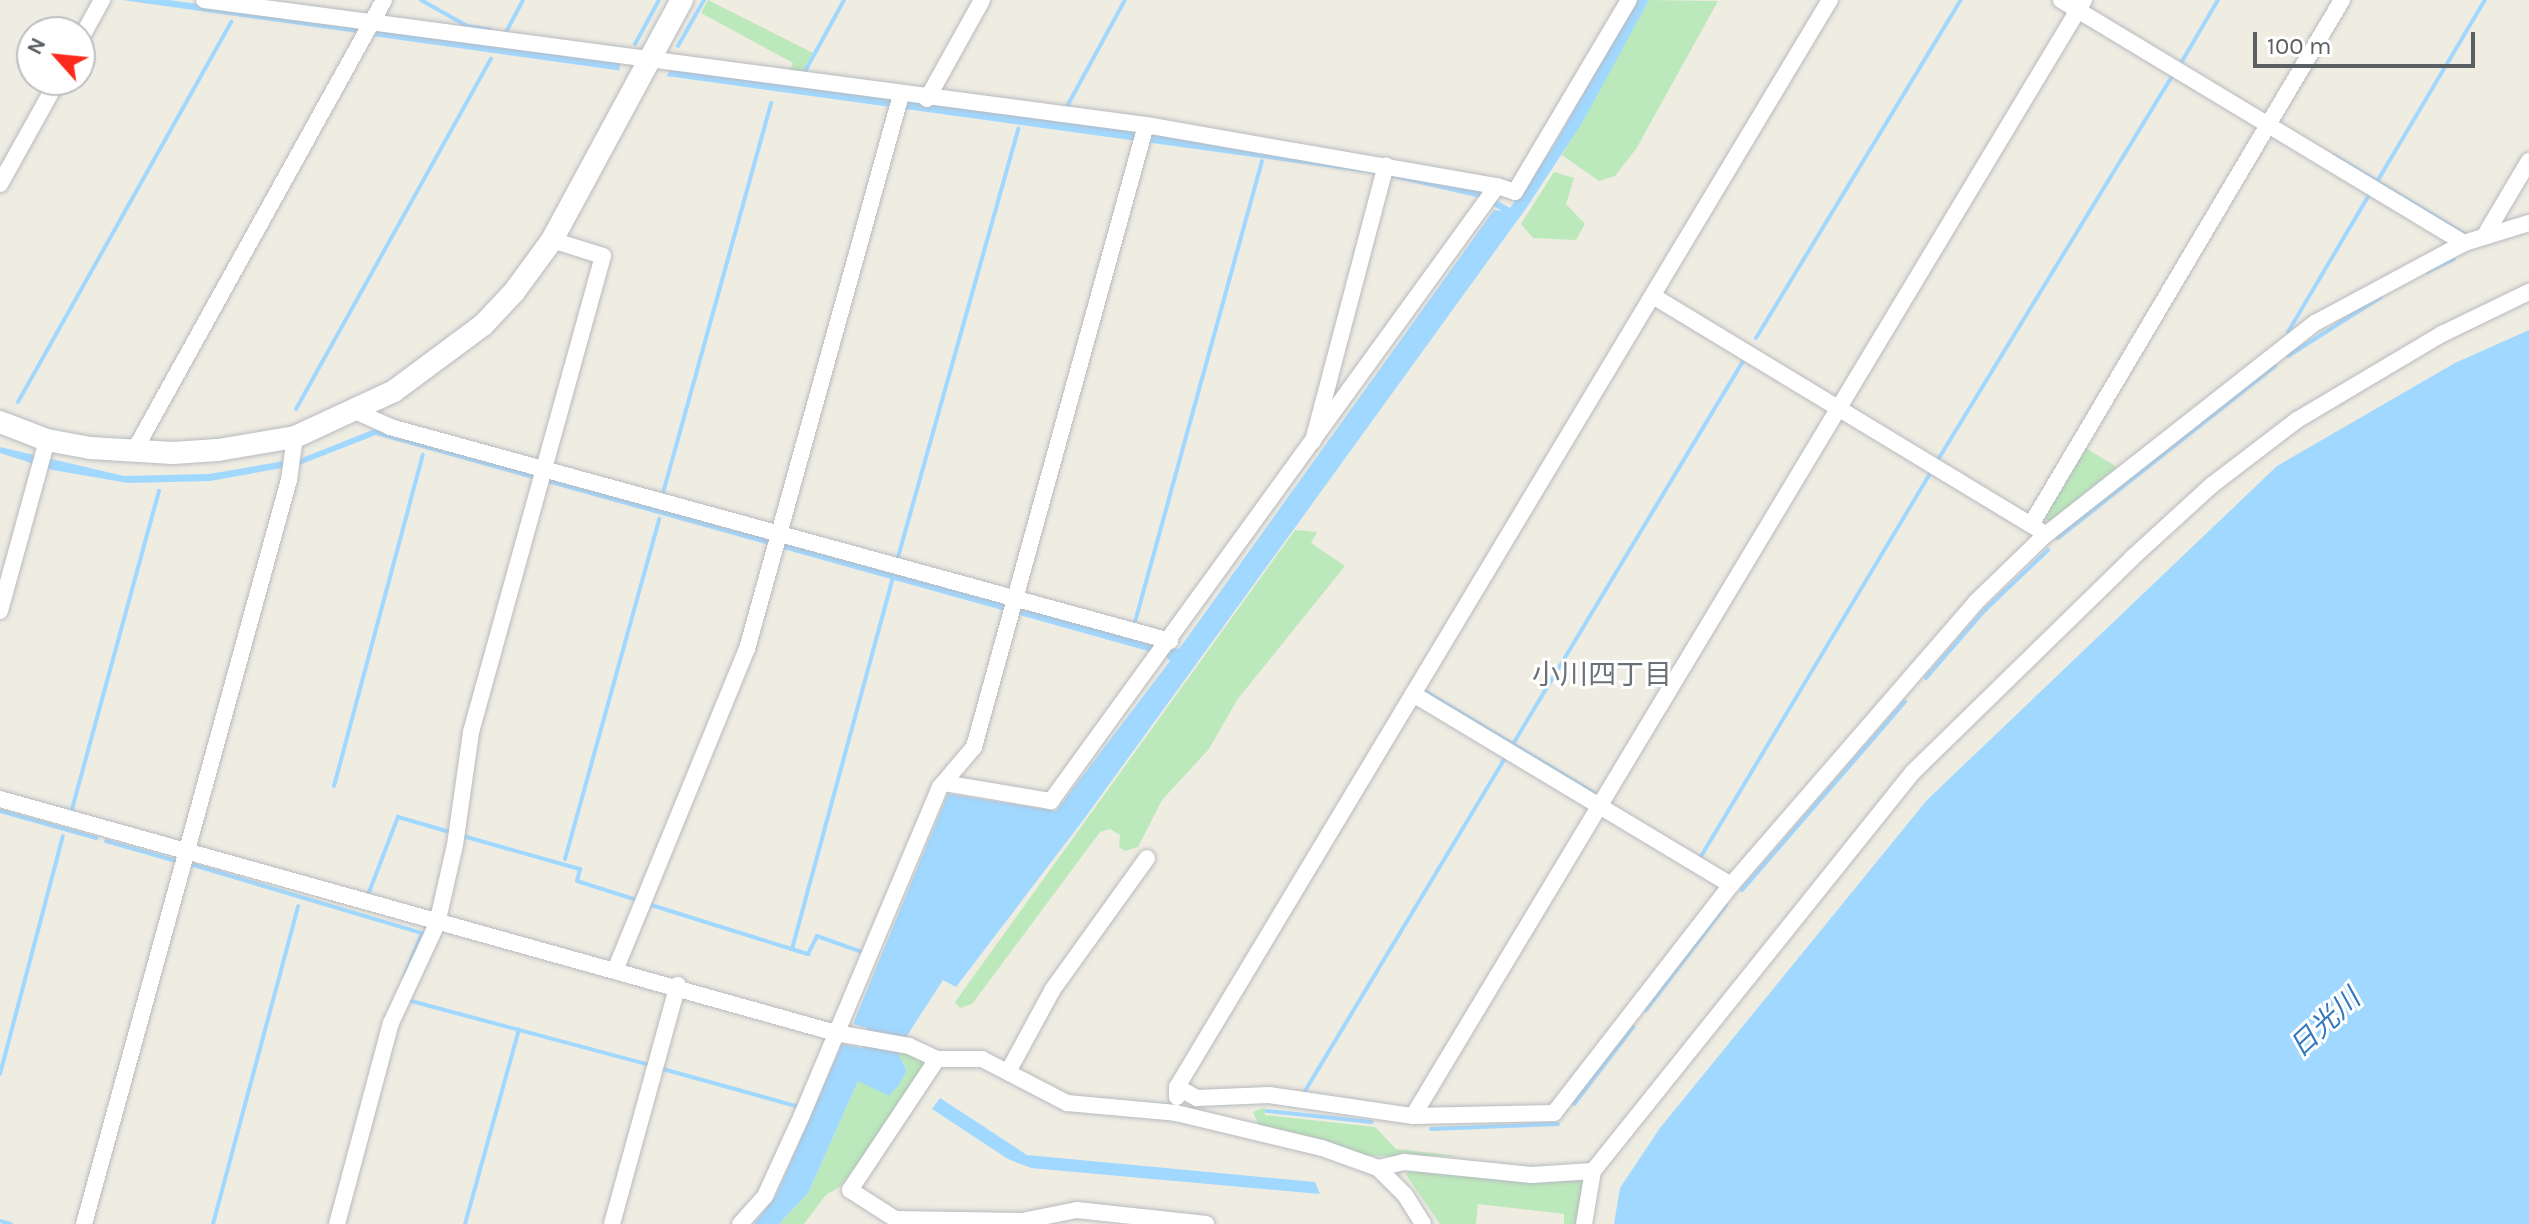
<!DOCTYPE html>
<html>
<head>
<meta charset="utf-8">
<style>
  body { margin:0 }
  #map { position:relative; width:2529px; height:1224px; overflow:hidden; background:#efece2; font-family:Karla,"Noto Sans JP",sans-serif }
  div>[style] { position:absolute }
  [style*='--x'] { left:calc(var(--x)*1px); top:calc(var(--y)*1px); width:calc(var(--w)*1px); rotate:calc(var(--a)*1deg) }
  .green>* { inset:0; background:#bce9bb }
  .water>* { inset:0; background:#a1d8ff; transform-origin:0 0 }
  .stream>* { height:4px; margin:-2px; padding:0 2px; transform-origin:2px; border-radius:2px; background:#a1d8ff }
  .roads { filter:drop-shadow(0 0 2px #b7bac0) drop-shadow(0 0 2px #b7bac0) }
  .street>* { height:16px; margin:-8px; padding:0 8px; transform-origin:8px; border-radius:8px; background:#fff }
  .secondary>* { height:22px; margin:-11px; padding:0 11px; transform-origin:11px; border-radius:11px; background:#fff }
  span { translate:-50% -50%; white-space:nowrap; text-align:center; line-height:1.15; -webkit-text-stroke:6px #fff; paint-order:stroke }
  .neighbourhood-label { font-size:28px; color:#6b7176 }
  .water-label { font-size:28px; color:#3478bc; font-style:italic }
  .north { position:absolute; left:16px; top:16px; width:80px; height:80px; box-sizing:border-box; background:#fff; border:2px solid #bdbfc1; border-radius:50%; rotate:297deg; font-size:22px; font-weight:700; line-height:32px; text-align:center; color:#5a5f64 }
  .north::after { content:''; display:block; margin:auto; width:28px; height:36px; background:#fb2a1c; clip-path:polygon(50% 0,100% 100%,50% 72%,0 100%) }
  .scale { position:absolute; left:2253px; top:32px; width:222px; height:36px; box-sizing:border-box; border:4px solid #5a5f64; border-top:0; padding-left:10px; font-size:24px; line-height:28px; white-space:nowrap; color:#5a5f64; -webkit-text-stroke:6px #fff; paint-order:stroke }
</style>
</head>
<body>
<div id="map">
  <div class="green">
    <div style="clip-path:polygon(708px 0,813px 53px,800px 76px,788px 74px,793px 63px,701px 13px)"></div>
    <div style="clip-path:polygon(1649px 0,1718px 1px,1636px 149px,1615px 176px,1599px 181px,1562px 155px)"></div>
    <div style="clip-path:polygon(1554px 172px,1574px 178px,1566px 204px,1585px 224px,1576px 240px,1533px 238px,1521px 224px)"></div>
    <div style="clip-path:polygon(2084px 447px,2117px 467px,2049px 522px,2044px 516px)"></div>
    <div style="clip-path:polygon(1295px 530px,1317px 532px,1311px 543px,1345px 566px,1237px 700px,1209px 749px,1162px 800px,1138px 847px,1125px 851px,1119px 847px,1120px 835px,1110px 829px,1100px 832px,972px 1004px,960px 1008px,955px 1002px)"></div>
    <div style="clip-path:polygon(903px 1051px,926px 1064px,900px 1105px,841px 1186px,826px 1195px,804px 1224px,779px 1224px,808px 1193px,858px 1081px,897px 1084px,907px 1069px,897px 1052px)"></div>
    <div style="clip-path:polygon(1265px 1107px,1265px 1115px,1375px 1127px,1396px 1149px,1458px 1156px,1370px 1156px,1259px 1126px,1253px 1112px)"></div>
    <div style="clip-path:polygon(1409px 1168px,1576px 1179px,1583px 1182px,1578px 1224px,1564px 1224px,1564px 1214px,1478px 1204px,1476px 1224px,1440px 1224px,1406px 1175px)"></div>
  </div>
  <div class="water">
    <div style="clip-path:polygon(122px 0,169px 0,359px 26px,358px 33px)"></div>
    <div style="clip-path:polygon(1637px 0,1649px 0,1582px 123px,1527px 207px,1084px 819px,956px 987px,943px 980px,897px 1051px,907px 1070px,899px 1085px,889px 1096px,858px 1081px,808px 1193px,779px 1224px,754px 1224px,776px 1196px,842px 1044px,862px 1048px,867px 1028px,853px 1024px,948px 794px,1056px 811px,1170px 661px,1166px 656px,376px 435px,299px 465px,210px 481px,128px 483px,53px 470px,0 453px,0 447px,124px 476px,209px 474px,302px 458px,375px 429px,1179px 649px,1494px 210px,1502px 211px,1481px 198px,1376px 174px,667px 76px,670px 70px,1149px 132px,1480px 191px,1510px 208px,1553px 147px)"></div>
    <div style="left:374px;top:27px;width:249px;height:9px;rotate:8deg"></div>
    <div style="clip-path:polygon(2529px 330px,2529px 1224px,1614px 1224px,1620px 1188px,1660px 1128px,1927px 800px,2277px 466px,2455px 363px)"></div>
    <div style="clip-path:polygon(940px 1098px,1027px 1155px,1315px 1182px,1320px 1194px,1031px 1168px,1008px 1159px,932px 1109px)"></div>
  </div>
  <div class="stream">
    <div style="--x:421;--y:0;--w:53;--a:29.5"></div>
    <div style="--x:467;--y:26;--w:24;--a:9"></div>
    <div style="--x:506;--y:32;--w:36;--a:-62"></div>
    <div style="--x:635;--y:44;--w:50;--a:-61.4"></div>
    <div style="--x:678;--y:46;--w:53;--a:-60.5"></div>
    <div style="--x:2181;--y:63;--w:73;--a:-59.6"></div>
    <div style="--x:803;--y:75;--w:85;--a:-61.3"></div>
    <div style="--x:1065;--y:110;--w:125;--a:-61.4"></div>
    <div style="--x:2333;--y:155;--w:157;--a:31"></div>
    <div style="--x:2378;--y:180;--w:209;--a:-59.3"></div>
    <div style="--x:2427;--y:272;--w:30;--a:-26"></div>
    <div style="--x:2288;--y:332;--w:159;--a:-59.4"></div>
    <div style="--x:1756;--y:338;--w:395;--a:-58.8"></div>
    <div style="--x:2288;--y:356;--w:110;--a:-32.4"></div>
    <div style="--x:18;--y:402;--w:436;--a:-60.7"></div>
    <div style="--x:296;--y:409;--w:401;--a:-60.9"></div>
    <div style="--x:1939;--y:458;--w:449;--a:-58.6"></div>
    <div style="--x:663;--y:493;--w:405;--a:-74.5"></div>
    <div style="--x:2058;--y:538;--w:277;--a:-38.4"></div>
    <div style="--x:898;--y:557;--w:445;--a:-74.3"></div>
    <div style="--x:1135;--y:622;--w:478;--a:-74.6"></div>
    <div style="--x:1926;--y:678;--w:90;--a:-49.1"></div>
    <div style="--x:1985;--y:610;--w:87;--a:-43.6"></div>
    <div style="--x:1426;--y:692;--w:196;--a:31"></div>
    <div style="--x:1513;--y:744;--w:447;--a:-59"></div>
    <div style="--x:334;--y:786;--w:343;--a:-75"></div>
    <div style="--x:72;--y:809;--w:330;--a:-74.7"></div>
    <div style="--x:0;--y:811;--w:100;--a:15.7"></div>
    <div style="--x:463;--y:836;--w:122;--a:15.8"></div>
    <div style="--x:580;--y:869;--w:12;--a:104"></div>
    <div style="--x:577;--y:881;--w:63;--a:17.6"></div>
    <div style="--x:106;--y:841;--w:73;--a:15.9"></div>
    <div style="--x:1700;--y:858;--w:446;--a:-59.1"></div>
    <div style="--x:565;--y:859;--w:353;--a:-74.5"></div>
    <div style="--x:190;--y:864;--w:242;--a:16.6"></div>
    <div style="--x:422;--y:933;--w:48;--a:112.2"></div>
    <div style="--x:1742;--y:890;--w:249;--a:-49.1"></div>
    <div style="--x:368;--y:895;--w:84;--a:-69"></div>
    <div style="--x:398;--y:817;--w:54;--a:16.1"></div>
    <div style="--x:648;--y:904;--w:168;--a:17.4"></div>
    <div style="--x:808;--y:954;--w:20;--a:-63"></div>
    <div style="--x:817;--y:936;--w:48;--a:19.6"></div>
    <div style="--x:792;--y:949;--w:390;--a:-74.8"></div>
    <div style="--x:411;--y:1001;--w:247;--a:15"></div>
    <div style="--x:1646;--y:1010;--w:132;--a:-52.7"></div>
    <div style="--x:663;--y:1069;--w:141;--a:15.6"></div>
    <div style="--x:0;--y:1074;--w:246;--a:-75.2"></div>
    <div style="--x:1305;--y:1091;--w:392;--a:-59"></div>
    <div style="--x:1574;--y:1104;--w:97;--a:-52.5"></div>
    <div style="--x:1267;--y:1111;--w:105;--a:6"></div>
    <div style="--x:1431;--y:1129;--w:127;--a:-2.3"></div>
    <div style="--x:0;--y:1221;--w:11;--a:15"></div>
    <div style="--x:213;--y:1224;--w:329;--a:-75"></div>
    <div style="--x:465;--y:1224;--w:202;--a:-74.5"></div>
  </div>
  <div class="roads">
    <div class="street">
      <div style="--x:204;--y:0;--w:950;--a:7.56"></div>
      <div style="--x:1146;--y:125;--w:356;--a:9.9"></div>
      <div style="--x:1497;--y:186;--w:760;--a:125.95"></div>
      <div style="--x:1051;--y:801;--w:109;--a:-170.5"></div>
      <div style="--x:2061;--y:0;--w:471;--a:31.1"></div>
      <div style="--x:80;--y:40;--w:46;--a:-61.2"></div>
      <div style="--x:927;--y:99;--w:113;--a:-60.9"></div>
      <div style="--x:0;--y:184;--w:119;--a:-60.9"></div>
      <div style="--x:1497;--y:186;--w:19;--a:18"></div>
      <div style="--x:1515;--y:192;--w:223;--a:-59.3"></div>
      <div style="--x:2485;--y:235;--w:86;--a:-59.3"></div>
      <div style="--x:1653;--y:296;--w:450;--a:31.2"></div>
      <div style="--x:357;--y:412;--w:36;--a:24"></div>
      <div style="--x:390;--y:427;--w:809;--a:15.34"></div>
      <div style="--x:1313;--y:441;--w:285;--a:-75.2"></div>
      <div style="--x:133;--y:453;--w:518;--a:-61.01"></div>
      <div style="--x:2032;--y:523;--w:608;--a:-59.34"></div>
      <div style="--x:0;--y:611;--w:177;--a:-74.6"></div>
      <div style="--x:1413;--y:694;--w:371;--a:31"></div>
      <div style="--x:0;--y:799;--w:868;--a:15.64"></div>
      <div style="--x:836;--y:1033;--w:74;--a:10.1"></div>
      <div style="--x:909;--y:1046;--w:31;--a:25"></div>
      <div style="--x:937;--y:1059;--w:45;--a:0"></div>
      <div style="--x:982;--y:1059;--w:96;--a:27.4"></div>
      <div style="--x:1067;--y:1103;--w:109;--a:5.2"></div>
      <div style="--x:1176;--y:1113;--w:150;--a:13.5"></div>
      <div style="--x:1322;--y:1148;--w:59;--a:19.7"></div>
      <div style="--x:1378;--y:1168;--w:38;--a:45"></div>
      <div style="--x:1405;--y:1195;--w:34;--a:58"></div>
      <div style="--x:616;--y:968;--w:345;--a:-67.7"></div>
      <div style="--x:747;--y:649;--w:575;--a:-74.47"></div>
      <div style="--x:1009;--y:1070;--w:92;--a:-61.5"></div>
      <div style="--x:1053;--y:989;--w:161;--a:-54.3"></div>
      <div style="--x:1177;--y:1087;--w:23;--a:29"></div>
      <div style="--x:1197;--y:1098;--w:72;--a:-2.4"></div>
      <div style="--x:1269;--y:1095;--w:146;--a:8.3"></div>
      <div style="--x:1413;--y:1116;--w:141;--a:-1.2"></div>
      <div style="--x:1554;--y:1113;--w:289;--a:-52.2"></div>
      <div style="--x:1731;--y:885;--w:374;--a:-49.1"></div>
      <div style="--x:1976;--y:602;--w:95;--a:-44.1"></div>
      <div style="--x:2044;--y:536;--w:345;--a:-38.2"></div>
      <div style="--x:2315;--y:323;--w:169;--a:-28.2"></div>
      <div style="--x:2464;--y:243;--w:68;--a:-17.1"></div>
      <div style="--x:1177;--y:1097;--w:10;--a:-90"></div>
      <div style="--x:1177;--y:1087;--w:1268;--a:-59.01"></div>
      <div style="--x:1413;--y:1116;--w:1302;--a:-58.98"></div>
      <div style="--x:1378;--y:1168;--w:27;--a:-13"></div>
      <div style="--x:1404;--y:1162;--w:128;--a:5.8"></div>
      <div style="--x:1531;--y:1175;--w:62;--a:-3.7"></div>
      <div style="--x:1593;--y:1171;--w:511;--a:-51.27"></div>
      <div style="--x:1913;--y:772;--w:306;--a:-44.3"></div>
      <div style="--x:2132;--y:558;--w:108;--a:-42.4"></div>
      <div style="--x:2212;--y:485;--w:107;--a:-37.4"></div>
      <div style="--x:2297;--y:420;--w:169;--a:-30.7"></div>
      <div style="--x:2442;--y:334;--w:97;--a:-25.8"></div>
      <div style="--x:895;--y:1219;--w:127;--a:0.9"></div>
      <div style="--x:1022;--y:1221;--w:56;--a:-11.3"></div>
      <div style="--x:1077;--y:1210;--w:130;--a:6.2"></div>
      <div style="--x:84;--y:1224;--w:772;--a:-74.6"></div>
      <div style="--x:289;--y:480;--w:43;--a:-82.1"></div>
      <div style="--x:337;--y:1224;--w:208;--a:-75"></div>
      <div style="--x:391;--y:1023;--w:109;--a:-65.1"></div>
      <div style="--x:437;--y:924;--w:81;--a:-77.2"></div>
      <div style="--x:455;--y:845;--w:114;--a:-81.9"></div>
      <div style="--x:471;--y:732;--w:494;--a:-74.5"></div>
      <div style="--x:603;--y:256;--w:53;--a:-162.6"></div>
      <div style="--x:612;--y:1224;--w:248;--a:-74.6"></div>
      <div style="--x:740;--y:1224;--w:38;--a:-48"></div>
      <div style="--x:765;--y:1196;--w:89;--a:-65.4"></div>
      <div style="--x:802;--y:1115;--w:356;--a:-67.2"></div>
      <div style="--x:940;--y:787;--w:52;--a:-49.6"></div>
      <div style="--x:974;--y:747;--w:645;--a:-74.54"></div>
      <div style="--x:903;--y:1224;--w:63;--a:-147.3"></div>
      <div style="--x:850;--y:1190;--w:157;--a:-56.4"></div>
      <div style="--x:1584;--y:1224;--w:54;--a:-80.4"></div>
    </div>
    <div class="secondary">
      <div style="--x:0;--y:422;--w:50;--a:21"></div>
      <div style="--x:47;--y:440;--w:44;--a:10.5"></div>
      <div style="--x:90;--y:448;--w:83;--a:3.4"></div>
      <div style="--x:173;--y:453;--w:45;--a:-3.8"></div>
      <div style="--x:218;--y:450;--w:78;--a:-9.6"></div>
      <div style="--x:295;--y:437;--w:109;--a:-24.9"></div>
      <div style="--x:394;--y:391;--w:111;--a:-36.6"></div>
      <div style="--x:483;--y:325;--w:45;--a:-46.8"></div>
      <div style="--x:514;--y:292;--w:64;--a:-53.8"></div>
      <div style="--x:552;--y:240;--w:273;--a:-61.6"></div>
    </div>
  </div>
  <div class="neighbourhood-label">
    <span style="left:1602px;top:675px">小川四丁目</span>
  </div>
  <div class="water-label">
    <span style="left:2325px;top:1023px;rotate:-43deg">日光川</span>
  </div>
  <div class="north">N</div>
  <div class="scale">100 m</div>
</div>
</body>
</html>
